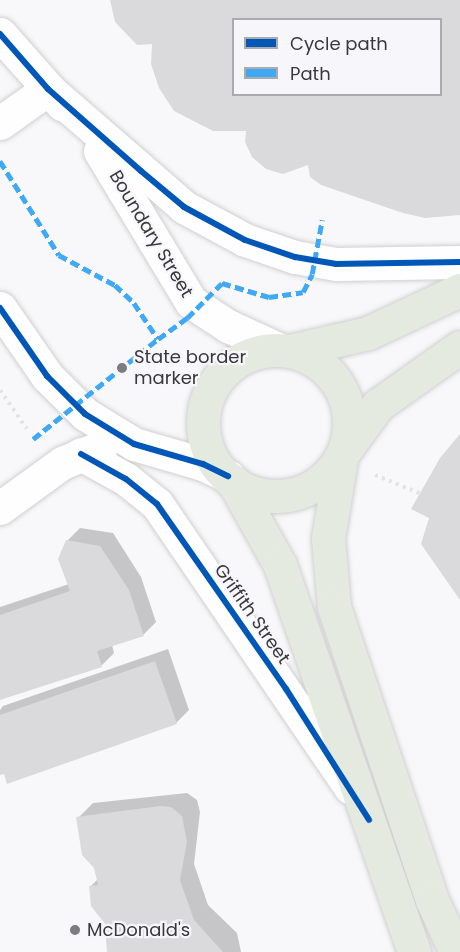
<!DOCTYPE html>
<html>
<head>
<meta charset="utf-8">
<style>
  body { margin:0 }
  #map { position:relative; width:460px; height:952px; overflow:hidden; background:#f8f8fa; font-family:Poppins,sans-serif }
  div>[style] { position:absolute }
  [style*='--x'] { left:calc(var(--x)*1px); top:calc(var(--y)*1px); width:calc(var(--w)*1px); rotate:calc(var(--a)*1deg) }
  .shadow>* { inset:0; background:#0003 }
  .building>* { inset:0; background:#dadadc }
  .path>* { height:4px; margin-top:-2px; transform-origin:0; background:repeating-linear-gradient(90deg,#e3e3e4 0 3px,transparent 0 7.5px) }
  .roads { filter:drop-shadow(0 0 2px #d0d0d2) drop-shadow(0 0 2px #d0d0d2) }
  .minor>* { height:33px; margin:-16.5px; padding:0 16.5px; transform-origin:16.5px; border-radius:16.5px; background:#fefefe }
  .major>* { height:33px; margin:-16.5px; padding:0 16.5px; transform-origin:16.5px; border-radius:16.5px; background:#e5eae1 }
  .major>.ring { margin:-16.5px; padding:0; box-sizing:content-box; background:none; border:33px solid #e5eae1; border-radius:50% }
  .quiet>* { height:4.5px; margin-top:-2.25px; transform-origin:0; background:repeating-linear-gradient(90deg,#3fa9f5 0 9px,transparent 0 13.5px) }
  .cycleway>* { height:6px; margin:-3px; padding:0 3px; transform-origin:3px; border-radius:3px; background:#0057b8 }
  .dots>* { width:16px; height:16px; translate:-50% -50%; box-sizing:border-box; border:3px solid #f7f7fb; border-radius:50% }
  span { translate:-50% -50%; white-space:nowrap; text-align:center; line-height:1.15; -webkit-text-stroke:4.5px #f7f7fb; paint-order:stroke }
  .street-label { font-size:18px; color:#39393b }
  .poi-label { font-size:18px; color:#39393b }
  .left { translate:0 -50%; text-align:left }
  .legend { position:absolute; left:232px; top:18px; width:210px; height:78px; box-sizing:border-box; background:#f7f7fb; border:2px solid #ababae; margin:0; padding:8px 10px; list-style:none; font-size:18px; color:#39393b }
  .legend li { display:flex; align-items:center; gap:12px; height:30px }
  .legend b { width:30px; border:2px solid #ababae }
</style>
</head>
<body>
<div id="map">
  <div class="shadow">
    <div style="clip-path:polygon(80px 528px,113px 533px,141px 577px,156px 622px,144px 634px,112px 645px,114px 653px,102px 665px,0 699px,0 607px,69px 584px,67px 541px)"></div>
    <div style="clip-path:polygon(168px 649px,189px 710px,176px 723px,0 774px,0 710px,3px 706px)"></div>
    <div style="clip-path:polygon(187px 793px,197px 800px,200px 812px,194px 864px,208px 905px,237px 933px,241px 952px,110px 952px,106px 923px,90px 887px,98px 879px,78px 818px,93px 803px)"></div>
  </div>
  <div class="building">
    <div style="clip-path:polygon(evenodd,110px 0,460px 0,460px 215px,425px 218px,403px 213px,321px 185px,310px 177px,308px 165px,283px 174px,266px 169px,252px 157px,245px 142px,246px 131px,213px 131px,174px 111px,159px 88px,151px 64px,152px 44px,137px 45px,115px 22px,110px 0,234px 20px,440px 20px,440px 94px,234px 94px,234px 20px)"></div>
    <div style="clip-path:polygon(460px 434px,460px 600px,421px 544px,429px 518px,411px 509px,440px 458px)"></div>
    <div style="clip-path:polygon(66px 540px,100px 546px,129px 590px,144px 636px,97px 651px,102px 667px,0 700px,0 615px,70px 591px,58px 559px)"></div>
    <div style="clip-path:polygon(155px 661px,177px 724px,7px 784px,4px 774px,0 775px,0 715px)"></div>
    <div style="clip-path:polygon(160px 806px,171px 807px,182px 816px,187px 842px,180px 880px,194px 920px,223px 952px,107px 952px,105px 924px,91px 906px,89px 886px,98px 885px,94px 868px,82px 855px,76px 817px)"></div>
  </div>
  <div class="path">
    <div style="--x:0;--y:390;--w:47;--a:55.3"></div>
    <div style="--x:375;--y:475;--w:48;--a:22.2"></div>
  </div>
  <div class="roads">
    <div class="minor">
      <div style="--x:0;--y:34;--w:94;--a:48.5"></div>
      <div style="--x:48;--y:89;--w:180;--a:40.9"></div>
      <div style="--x:184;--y:207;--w:69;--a:28.4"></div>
      <div style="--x:245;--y:240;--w:53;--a:18.8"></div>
      <div style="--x:295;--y:257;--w:42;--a:9.7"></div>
      <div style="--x:336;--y:264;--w:124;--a:-0.9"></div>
      <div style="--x:0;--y:123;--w:59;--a:-35.3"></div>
      <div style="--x:100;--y:151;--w:176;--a:58.9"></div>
      <div style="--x:191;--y:302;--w:44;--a:33"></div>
      <div style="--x:228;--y:326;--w:55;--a:24.7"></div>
      <div style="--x:0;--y:308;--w:83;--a:55.3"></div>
      <div style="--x:47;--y:376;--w:54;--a:45"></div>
      <div style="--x:85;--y:414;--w:57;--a:31.5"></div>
      <div style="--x:134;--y:444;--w:72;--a:16.2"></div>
      <div style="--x:203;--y:464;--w:28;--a:26"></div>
      <div style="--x:81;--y:454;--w:51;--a:29.1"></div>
      <div style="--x:126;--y:479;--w:40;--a:39"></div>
      <div style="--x:157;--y:504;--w:343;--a:55.7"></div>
      <div style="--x:0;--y:508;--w:77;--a:-36"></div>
      <div style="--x:62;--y:463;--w:42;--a:-22.3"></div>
    </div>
    <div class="major">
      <div class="ring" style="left:203px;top:350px;width:113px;height:113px"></div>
      <div style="--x:289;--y:351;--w:81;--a:-12.8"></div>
      <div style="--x:368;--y:333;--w:102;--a:-25.1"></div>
      <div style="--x:346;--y:449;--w:54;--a:-54"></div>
      <div style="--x:378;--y:405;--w:100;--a:-35.3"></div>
      <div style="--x:341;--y:459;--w:80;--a:99.3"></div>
      <div style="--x:328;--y:538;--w:69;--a:85"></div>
      <div style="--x:334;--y:607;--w:309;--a:71.5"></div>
      <div style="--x:432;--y:900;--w:57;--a:65.2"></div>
      <div style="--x:233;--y:481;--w:96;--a:60.8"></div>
      <div style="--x:280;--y:565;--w:410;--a:70.9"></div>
    </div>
  </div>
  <div class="quiet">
    <div style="--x:0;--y:161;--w:111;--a:57.9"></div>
    <div style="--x:59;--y:255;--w:64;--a:28.2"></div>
    <div style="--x:115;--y:285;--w:26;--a:43"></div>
    <div style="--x:134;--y:303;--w:43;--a:56.3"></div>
    <div style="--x:158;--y:339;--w:36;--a:-36"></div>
    <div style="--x:187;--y:318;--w:49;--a:-45"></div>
    <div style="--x:222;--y:283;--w:49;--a:16.6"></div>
    <div style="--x:269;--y:297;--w:34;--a:-8"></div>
    <div style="--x:303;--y:292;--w:20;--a:-63"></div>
    <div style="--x:312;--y:274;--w:55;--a:-79.5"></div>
    <div style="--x:33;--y:439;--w:160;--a:-38.7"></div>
  </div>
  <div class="cycleway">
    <div style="--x:0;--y:34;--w:73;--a:48.9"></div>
    <div style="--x:48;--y:89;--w:124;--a:41.4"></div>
    <div style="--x:141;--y:171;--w:56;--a:39.9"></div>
    <div style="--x:184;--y:207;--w:69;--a:28.4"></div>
    <div style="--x:245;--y:240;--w:53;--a:18.8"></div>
    <div style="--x:295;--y:257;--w:42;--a:9.7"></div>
    <div style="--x:336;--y:264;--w:124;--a:-0.9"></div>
    <div style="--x:0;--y:308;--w:83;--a:55.3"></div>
    <div style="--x:47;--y:376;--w:54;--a:45"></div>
    <div style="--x:85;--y:414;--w:57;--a:31.5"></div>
    <div style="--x:134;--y:444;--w:72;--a:16.2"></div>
    <div style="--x:203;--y:464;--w:28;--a:26"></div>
    <div style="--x:81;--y:454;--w:51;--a:29.1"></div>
    <div style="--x:126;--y:479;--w:40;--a:39"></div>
    <div style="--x:157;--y:504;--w:226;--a:55.1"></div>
    <div style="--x:286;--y:689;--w:155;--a:57.6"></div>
  </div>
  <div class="dots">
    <div style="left:122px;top:368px;background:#7c7c7e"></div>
    <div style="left:75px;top:930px;background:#7c7c7e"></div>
  </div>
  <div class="street-label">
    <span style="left:151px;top:234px;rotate:59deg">Boundary Street</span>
    <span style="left:252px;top:614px;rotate:55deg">Griffith Street</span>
  </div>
  <div class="poi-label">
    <span class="left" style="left:134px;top:368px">State border<br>marker</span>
    <span class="left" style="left:87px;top:930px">McDonald's</span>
  </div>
  <ul class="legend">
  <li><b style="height:8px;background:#0057b8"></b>Cycle path</li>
  <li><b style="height:8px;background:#3fa9f5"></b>Path</li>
  </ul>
</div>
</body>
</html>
